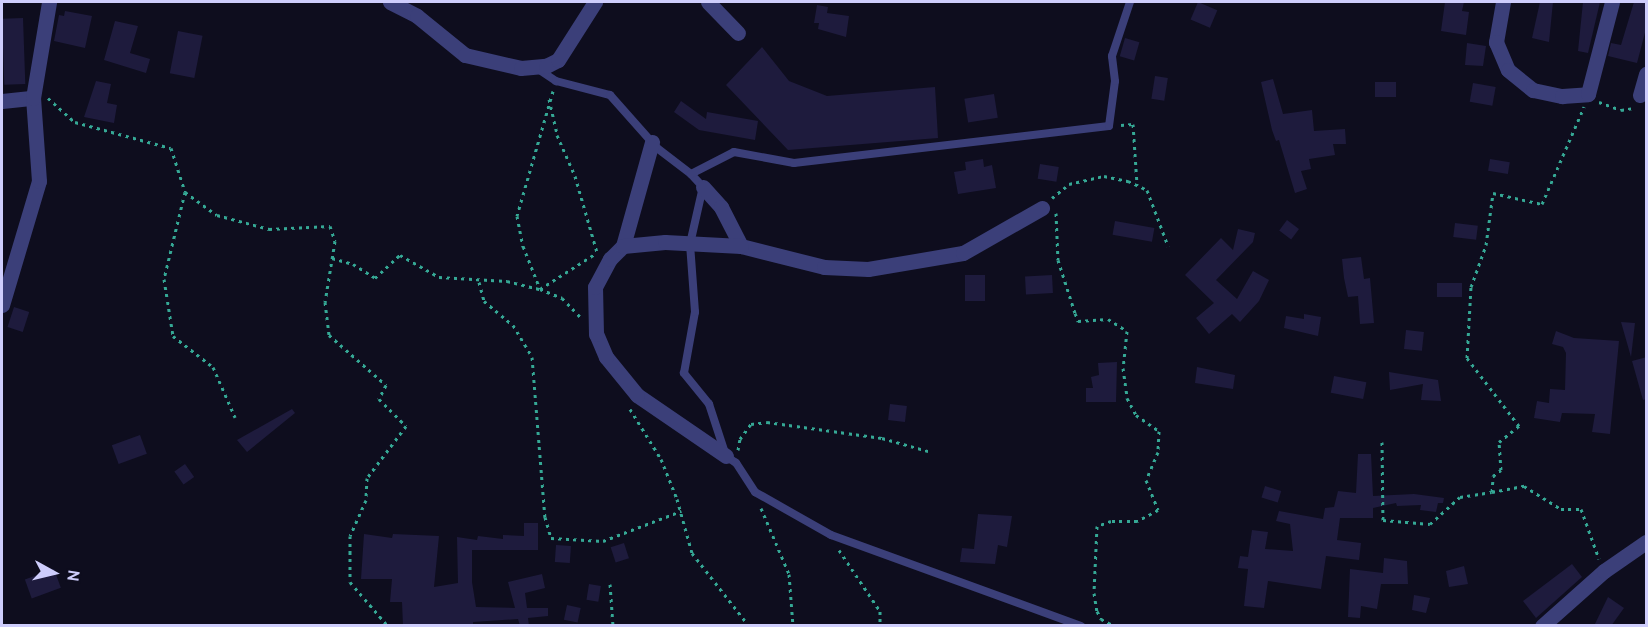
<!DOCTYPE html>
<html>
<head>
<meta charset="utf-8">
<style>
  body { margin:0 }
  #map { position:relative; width:1648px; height:627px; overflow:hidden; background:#0e0d1e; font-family:Overpass,sans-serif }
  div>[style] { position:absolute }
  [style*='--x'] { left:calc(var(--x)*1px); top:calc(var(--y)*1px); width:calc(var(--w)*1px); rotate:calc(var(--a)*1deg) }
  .building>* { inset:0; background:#1e1b3d; transform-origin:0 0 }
  .path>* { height:3px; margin-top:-1.5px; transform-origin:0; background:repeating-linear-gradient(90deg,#35a895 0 3px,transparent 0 7.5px) }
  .service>* { height:8px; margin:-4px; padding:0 4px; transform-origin:4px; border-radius:4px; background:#3b3f79 }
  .minor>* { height:15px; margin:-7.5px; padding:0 7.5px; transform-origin:7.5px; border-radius:7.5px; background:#3b3f79 }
  .tertiary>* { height:15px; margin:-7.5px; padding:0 7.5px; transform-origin:7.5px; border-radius:7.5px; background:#3b3f79 }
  span { translate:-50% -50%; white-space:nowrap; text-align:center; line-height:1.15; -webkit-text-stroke:4.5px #0e0d1e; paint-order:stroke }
  .frame { position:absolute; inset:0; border:3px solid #cecdfc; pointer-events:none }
  .north { position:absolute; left:24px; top:543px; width:60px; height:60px; -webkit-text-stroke:4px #0e0d1e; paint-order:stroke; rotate:98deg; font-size:16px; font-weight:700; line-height:24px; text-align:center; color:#cecdfc }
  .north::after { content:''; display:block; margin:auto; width:21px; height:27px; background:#cecdfc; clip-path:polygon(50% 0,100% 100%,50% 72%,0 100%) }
</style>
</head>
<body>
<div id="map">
  <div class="building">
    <div style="left:1198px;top:2px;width:21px;height:19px;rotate:23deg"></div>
    <div style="clip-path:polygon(1445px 2px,1464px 2px,1462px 11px,1469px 12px,1466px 35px,1441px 31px)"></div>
    <div style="clip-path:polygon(1540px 2px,1553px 2px,1549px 42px,1532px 38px)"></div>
    <div style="clip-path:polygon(1583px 2px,1600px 2px,1588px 53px,1578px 51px)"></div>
    <div style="clip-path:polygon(1634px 2px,1647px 2px,1647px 25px,1637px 63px,1608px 56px,1611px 43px,1621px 45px)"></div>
    <div style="clip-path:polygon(817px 5px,828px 7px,827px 13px,849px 16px,846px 37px,818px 29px,819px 23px,814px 23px)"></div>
    <div style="clip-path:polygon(65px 11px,92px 16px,85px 48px,54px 41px,59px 15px,64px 16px)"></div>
    <div style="left:23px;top:18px;width:66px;height:21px;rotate:88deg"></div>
    <div style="clip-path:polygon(115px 21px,138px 26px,130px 53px,150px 59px,146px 73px,104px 60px)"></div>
    <div style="left:178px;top:31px;width:25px;height:43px;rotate:11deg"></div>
    <div style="left:1125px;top:38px;width:15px;height:19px;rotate:16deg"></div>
    <div style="clip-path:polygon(1467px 43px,1486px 46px,1483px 66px,1465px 65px)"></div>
    <div style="clip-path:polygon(762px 47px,789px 81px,827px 96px,935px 87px,938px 138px,788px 150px,726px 85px)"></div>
    <div style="left:1155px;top:76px;width:13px;height:23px;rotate:9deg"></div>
    <div style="clip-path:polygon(1273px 79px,1283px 114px,1312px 110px,1314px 131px,1345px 129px,1346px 144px,1333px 144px,1335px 155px,1309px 159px,1311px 169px,1301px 171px,1307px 189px,1295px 193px,1279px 140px,1276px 141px,1272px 130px,1261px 82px)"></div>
    <div style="clip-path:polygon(96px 81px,111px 84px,107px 103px,117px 105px,114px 123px,84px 117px)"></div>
    <div style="left:1396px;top:82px;width:15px;height:21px;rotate:90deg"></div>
    <div style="left:1473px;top:83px;width:23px;height:19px;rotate:10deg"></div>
    <div style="left:994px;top:94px;width:24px;height:30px;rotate:81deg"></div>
    <div style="clip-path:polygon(681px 101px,706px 119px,707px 112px,758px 121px,755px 140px,699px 130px,674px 112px)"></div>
    <div style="clip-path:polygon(983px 159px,984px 167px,992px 165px,996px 188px,958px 194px,954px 172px,966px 170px,965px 162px)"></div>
    <div style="left:1490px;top:159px;width:20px;height:12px;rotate:9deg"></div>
    <div style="left:1040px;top:164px;width:19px;height:15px;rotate:9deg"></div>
    <div style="left:1287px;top:220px;width:15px;height:13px;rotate:37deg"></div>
    <div style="left:1115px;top:221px;width:40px;height:14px;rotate:10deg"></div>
    <div style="left:1455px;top:223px;width:23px;height:14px;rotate:7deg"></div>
    <div style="clip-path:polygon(1238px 229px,1255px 233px,1253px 242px,1216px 280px,1237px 299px,1253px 271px,1269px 280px,1259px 301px,1240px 322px,1232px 314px,1209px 334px,1196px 318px,1214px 303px,1185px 275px,1221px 238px,1233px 250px)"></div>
    <div style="clip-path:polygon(1361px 257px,1364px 279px,1370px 278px,1374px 323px,1360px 324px,1358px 296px,1348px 297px,1344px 278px,1342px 259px)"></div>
    <div style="left:965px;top:275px;width:20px;height:26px"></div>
    <div style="left:1052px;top:275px;width:18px;height:27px;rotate:87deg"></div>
    <div style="left:1462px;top:283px;width:14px;height:25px;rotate:90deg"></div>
    <div style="left:14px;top:307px;width:16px;height:21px;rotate:18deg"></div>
    <div style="clip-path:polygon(1304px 314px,1321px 317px,1318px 336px,1284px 328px,1286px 316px,1304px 319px)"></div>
    <div style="clip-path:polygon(1621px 322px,1635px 323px,1631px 357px)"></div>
    <div style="left:1406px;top:330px;width:18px;height:19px;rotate:6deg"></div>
    <div style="clip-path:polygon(1556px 331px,1574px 338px,1619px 341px,1610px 434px,1592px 432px,1595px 414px,1562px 413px,1560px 422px,1534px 418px,1537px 401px,1549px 403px,1550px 389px,1565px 390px,1566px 353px,1563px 347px,1552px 344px)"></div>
    <div style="clip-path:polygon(1647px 357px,1647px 399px,1643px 400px,1632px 361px)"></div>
    <div style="clip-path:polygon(1117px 362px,1116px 402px,1086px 402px,1086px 388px,1093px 388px,1091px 377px,1099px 375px,1098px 363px)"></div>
    <div style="clip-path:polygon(1197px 367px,1235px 375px,1233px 389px,1195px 383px)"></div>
    <div style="clip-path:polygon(1389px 372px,1438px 380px,1441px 401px,1421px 400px,1423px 384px,1390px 390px)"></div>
    <div style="left:1334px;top:376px;width:33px;height:17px;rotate:11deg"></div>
    <div style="left:890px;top:404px;width:17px;height:16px;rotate:7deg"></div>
    <div style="clip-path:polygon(292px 409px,295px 413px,247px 452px,237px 440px)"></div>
    <div style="left:140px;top:435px;width:20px;height:30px;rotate:70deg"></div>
    <div style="clip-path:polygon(1358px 454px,1371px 454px,1373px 496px,1414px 494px,1444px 498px,1443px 503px,1438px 503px,1436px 512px,1420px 510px,1421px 505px,1397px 506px,1396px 503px,1373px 508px,1373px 518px,1340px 518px,1337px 540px,1361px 543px,1359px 560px,1326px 556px,1321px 589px,1268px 581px,1264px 608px,1244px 606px,1248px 569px,1238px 568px,1240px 556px,1248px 557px,1252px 530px,1268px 532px,1265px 549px,1293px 551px,1290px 524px,1276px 521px,1279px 511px,1323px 519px,1325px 508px,1334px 507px,1338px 491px,1356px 493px)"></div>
    <div style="left:185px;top:464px;width:16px;height:13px;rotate:55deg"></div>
    <div style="left:1265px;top:486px;width:17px;height:12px;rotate:17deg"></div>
    <div style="clip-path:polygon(978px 514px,1012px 516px,1007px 547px,998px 545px,995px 564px,960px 562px,962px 548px,974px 549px)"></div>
    <div style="clip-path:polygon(524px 523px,538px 523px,538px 550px,472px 550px,472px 582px,476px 607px,515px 608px,508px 582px,542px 574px,545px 588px,525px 593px,527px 608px,548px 608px,548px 616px,528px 618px,529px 626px,520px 626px,518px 619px,473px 622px,473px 626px,403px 626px,402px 602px,390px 602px,392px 579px,361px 579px,364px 534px,392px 538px,393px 534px,439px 536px,434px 587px,458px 583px,457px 537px,477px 540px,478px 536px,503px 539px,503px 535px,524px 536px)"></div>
    <div style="left:624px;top:543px;width:16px;height:14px;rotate:72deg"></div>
    <div style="left:556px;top:545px;width:15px;height:17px;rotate:4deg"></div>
    <div style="clip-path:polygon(1384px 558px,1407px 561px,1408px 584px,1381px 584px,1377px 609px,1361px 606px,1360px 618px,1348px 617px,1350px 569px,1383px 573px)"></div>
    <div style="clip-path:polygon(1572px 564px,1582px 577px,1536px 618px,1523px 601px)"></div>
    <div style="clip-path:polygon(1464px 566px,1468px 584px,1449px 587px,1446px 571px)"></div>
    <div style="left:54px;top:569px;width:20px;height:31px;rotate:70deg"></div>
    <div style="left:589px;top:584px;width:12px;height:16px;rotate:9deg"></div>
    <div style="clip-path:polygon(1414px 595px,1430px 598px,1426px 613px,1412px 610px)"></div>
    <div style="clip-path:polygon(1608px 597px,1624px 608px,1611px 626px,1594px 626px)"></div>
    <div style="left:567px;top:605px;width:14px;height:15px;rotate:12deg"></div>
  </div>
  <div class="path">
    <div style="--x:553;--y:91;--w:130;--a:106.1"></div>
    <div style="--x:517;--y:216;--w:31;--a:79"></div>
    <div style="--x:523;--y:246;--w:46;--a:68.4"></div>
    <div style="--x:540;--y:289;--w:65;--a:-32.5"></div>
    <div style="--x:48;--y:98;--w:36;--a:42"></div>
    <div style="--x:75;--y:122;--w:99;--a:15.2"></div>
    <div style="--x:171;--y:148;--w:46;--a:72.3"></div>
    <div style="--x:185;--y:192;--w:89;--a:103.6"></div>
    <div style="--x:164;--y:279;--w:58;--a:81"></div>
    <div style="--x:173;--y:336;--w:51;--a:37.8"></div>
    <div style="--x:213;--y:367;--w:55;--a:66.3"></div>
    <div style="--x:549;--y:99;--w:37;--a:77"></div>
    <div style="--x:557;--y:135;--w:45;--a:66.3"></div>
    <div style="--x:575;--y:176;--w:79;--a:73.9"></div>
    <div style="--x:1599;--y:102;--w:23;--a:20"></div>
    <div style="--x:1621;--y:110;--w:12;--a:-9"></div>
    <div style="--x:1121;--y:125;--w:12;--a:-5"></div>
    <div style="--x:1133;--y:124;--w:61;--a:86.2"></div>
    <div style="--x:185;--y:192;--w:39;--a:36"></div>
    <div style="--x:217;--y:215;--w:54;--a:15.1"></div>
    <div style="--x:269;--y:229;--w:61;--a:-2.8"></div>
    <div style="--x:330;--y:226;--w:16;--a:72"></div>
    <div style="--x:335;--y:241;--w:62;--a:99.3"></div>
    <div style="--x:325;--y:302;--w:33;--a:83"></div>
    <div style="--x:329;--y:335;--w:76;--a:41.3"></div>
    <div style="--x:386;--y:385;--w:16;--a:117"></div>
    <div style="--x:379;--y:399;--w:38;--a:45"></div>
    <div style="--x:406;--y:426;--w:65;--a:126.9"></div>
    <div style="--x:367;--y:478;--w:22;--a:93"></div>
    <div style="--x:366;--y:500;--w:39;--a:114"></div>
    <div style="--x:350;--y:536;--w:46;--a:90"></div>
    <div style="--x:350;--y:582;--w:58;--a:49.2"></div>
    <div style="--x:1052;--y:198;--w:22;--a:-39"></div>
    <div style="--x:1069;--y:184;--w:36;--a:-13"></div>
    <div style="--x:1104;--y:176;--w:25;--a:12"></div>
    <div style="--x:1128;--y:181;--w:21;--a:25"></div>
    <div style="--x:1147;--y:190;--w:60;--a:69.4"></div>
    <div style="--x:1056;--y:213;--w:47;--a:87.6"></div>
    <div style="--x:1058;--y:260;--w:56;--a:72.2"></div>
    <div style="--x:1075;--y:313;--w:9;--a:69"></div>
    <div style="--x:1078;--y:321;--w:30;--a:-4"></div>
    <div style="--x:1108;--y:319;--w:22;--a:32"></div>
    <div style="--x:1127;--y:331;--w:37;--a:96"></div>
    <div style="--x:1123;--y:368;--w:30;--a:82"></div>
    <div style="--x:1127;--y:398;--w:19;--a:62"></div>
    <div style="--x:1136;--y:415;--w:28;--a:35"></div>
    <div style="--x:1159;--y:431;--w:21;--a:93"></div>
    <div style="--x:1158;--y:452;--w:30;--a:113"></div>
    <div style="--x:1146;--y:480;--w:32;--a:68"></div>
    <div style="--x:1158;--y:510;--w:24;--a:152"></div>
    <div style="--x:1137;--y:521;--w:26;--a:180"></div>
    <div style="--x:1111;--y:521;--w:15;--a:160"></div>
    <div style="--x:1097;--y:526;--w:67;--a:92.6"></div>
    <div style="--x:1094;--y:593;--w:18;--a:81"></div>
    <div style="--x:1097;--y:611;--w:9;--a:63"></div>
    <div style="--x:1101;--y:619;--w:16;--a:27"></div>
    <div style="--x:332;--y:258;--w:22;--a:16"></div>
    <div style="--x:353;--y:264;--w:26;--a:32"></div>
    <div style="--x:375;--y:278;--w:34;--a:-43"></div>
    <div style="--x:400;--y:255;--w:45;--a:29.4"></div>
    <div style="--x:439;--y:277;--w:68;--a:3.4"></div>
    <div style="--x:507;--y:281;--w:34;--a:14"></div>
    <div style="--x:540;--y:289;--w:24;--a:22"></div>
    <div style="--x:562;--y:298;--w:28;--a:46"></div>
    <div style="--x:479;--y:282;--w:20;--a:75"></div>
    <div style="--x:484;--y:301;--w:38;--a:40"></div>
    <div style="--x:513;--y:325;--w:37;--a:59"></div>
    <div style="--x:532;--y:357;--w:161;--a:85.4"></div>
    <div style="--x:545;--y:517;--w:22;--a:74"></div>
    <div style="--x:551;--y:538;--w:52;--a:3.3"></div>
    <div style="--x:603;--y:541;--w:84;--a:-21"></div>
    <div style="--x:630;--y:409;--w:59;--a:58.2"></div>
    <div style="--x:661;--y:459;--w:43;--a:68.2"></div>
    <div style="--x:677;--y:499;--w:56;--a:74.5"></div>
    <div style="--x:692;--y:553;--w:93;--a:52"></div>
    <div style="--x:1382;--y:442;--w:78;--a:89.3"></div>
    <div style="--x:1383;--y:520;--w:47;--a:4.9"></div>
    <div style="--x:1430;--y:524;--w:40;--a:-42"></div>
    <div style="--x:1460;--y:497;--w:32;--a:-9"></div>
    <div style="--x:1492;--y:492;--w:16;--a:-86"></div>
    <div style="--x:1493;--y:476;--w:10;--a:-37"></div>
    <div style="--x:1501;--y:470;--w:28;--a:-94"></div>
    <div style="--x:1499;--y:442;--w:26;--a:-39"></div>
    <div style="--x:1519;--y:426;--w:86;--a:-127.4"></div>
    <div style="--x:1467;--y:358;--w:71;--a:-86.8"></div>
    <div style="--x:1471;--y:287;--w:45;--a:-70.3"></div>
    <div style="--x:1486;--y:245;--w:52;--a:-82.3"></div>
    <div style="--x:1493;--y:193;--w:50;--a:12.7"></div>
    <div style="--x:1542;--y:204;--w:106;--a:-66.6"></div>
    <div style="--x:738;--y:450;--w:11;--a:-80"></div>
    <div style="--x:740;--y:439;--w:19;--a:-54"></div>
    <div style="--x:751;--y:424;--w:16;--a:-7"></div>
    <div style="--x:767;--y:422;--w:116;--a:7.9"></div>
    <div style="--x:882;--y:438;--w:48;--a:15.8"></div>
    <div style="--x:1492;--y:492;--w:33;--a:-11"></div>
    <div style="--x:1524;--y:486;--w:44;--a:31.9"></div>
    <div style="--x:1561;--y:509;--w:20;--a:0"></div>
    <div style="--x:1581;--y:509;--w:53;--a:70.2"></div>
    <div style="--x:761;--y:508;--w:72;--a:67"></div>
    <div style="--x:789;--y:574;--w:52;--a:85.6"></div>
    <div style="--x:839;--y:550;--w:73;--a:56.1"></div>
    <div style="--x:880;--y:611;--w:15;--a:90"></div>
    <div style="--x:610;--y:584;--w:42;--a:85.9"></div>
  </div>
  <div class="service">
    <div style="--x:538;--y:69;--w:22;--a:34"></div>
    <div style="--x:556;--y:81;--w:56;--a:14.5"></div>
    <div style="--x:610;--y:95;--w:71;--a:48.4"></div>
    <div style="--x:657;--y:148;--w:43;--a:37.4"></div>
    <div style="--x:1081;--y:626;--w:266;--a:-160"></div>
    <div style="--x:831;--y:535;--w:87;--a:-150.5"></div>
    <div style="--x:755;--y:492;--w:35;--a:-123"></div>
    <div style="--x:736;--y:463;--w:12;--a:-145"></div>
    <div style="--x:726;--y:456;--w:55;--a:-108.1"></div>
    <div style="--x:709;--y:404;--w:40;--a:-129"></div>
    <div style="--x:684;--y:373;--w:62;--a:-79.8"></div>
    <div style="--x:695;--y:312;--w:68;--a:-94.2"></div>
    <div style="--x:690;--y:244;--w:58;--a:-77.2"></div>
    <div style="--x:703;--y:187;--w:18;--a:-133"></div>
    <div style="--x:691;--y:174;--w:48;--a:-27.1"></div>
    <div style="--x:734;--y:152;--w:61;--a:10.4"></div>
    <div style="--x:794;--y:163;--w:317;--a:-6.7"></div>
    <div style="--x:1109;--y:126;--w:45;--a:-82.4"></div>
    <div style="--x:1115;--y:81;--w:25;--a:-97"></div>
    <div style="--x:1112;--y:56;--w:57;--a:-71.6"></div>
  </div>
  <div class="minor">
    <div style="--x:390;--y:2;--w:30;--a:27"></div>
    <div style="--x:417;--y:16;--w:62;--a:39.1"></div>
    <div style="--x:465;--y:55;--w:57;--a:13.1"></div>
    <div style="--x:521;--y:68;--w:25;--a:-5"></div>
    <div style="--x:546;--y:66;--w:13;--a:-27"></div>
    <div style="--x:558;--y:60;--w:69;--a:-57.5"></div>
    <div style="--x:708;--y:2;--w:43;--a:45.9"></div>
    <div style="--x:1503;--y:2;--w:41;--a:99.9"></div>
    <div style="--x:1496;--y:42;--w:30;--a:67"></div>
    <div style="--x:1508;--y:70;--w:32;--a:39"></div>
    <div style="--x:1533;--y:90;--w:30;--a:12"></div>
    <div style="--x:1562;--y:96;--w:26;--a:-4"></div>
    <div style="--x:1588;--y:94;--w:95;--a:-75.4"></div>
    <div style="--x:1640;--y:95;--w:22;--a:-74"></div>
    <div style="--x:2;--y:101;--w:31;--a:-6"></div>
    <div style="--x:703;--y:187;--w:27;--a:48"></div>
    <div style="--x:721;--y:207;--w:44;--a:62.9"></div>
    <div style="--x:741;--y:246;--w:86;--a:14.2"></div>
    <div style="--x:824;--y:267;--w:44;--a:2.6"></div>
    <div style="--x:868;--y:269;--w:96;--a:-9.6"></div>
    <div style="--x:963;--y:253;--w:91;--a:-29.7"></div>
    <div style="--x:623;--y:246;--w:108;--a:-74.4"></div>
    <div style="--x:2;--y:305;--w:129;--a:-73.4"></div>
    <div style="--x:39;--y:181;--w:83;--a:-94.1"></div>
    <div style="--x:33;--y:98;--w:97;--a:-80.5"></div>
    <div style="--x:726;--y:456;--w:108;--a:-145.6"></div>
    <div style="--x:637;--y:395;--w:49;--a:-129.2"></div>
    <div style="--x:606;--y:357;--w:25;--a:-113"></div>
    <div style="--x:596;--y:334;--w:47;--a:-91.2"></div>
    <div style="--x:595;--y:287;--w:32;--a:-62"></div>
    <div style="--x:610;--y:259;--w:18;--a:-45"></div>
    <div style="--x:623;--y:246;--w:42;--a:-5.4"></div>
    <div style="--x:665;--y:242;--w:76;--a:3"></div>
  </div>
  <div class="tertiary">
    <div style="--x:1542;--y:626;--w:83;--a:-41.6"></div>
    <div style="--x:1604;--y:571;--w:51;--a:-34.6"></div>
  </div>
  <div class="frame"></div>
  <div class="north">N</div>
</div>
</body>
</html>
